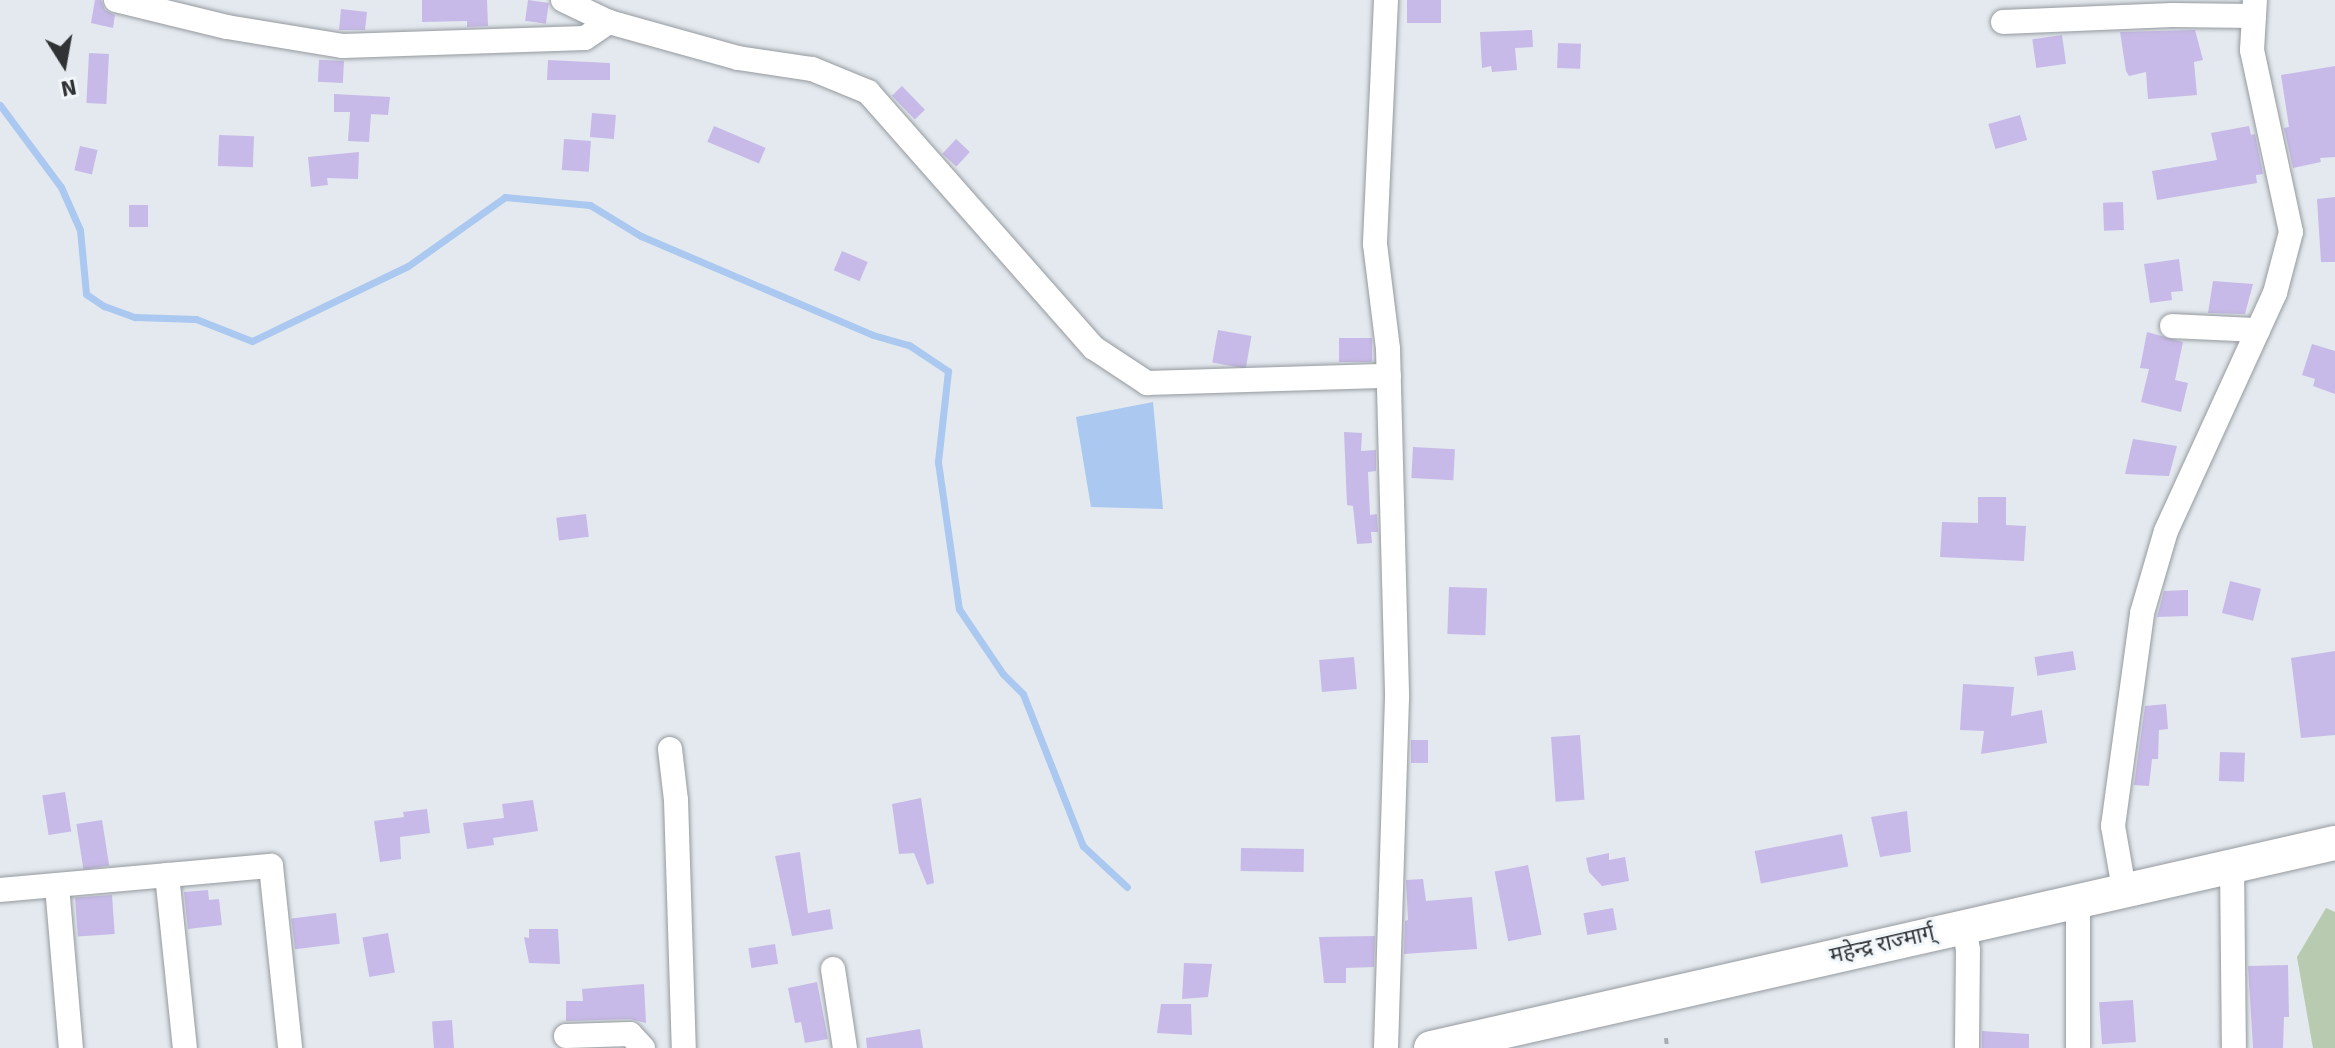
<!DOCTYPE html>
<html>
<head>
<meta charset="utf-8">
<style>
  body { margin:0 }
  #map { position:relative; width:2335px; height:1048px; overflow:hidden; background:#e3e9ee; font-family:Signika,"Noto Sans Devanagari",sans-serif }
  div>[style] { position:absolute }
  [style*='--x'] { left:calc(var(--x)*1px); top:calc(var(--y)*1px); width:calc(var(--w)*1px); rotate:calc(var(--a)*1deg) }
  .green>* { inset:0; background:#b8caaf }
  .water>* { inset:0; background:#aac8f0 }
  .stream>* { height:7px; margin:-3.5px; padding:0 3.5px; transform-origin:3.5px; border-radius:3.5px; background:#aac8f0 }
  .building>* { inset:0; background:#c7bae8; transform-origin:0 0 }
  .path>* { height:4px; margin-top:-2px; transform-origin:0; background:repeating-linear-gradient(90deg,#a8adb1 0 6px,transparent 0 10px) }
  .roads { filter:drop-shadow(0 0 2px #959a9f) drop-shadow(0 0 2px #959a9f) }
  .minor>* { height:24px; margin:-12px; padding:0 12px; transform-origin:12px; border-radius:12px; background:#fff }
  .highway>* { height:34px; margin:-17px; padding:0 17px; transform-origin:17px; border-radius:17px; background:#fff }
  span { translate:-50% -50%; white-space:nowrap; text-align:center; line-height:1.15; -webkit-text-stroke:6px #f1f6fb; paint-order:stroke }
  .street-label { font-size:22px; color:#303234 }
  .north { position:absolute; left:24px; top:24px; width:80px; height:80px; -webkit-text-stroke:6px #f1f6fb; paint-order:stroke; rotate:169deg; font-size:22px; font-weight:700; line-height:32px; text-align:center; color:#303234 }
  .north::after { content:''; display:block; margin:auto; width:28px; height:36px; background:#303234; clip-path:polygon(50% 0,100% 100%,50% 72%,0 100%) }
</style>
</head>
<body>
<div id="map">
  <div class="green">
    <div style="clip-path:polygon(2326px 908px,2335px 912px,2335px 1048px,2313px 1048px,2297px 957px)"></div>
  </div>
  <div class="water">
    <div style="clip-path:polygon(1153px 402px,1163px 509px,1091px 507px,1076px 417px)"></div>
  </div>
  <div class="stream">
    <div style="--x:0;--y:105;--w:102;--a:53.4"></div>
    <div style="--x:61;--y:187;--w:47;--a:66.2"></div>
    <div style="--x:80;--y:230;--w:64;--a:84.6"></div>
    <div style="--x:86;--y:294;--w:22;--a:34"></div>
    <div style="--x:104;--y:306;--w:33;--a:20"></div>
    <div style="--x:135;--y:317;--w:61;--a:1.9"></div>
    <div style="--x:196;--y:319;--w:60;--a:21.4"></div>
    <div style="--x:252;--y:341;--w:173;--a:-25.7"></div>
    <div style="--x:408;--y:266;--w:119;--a:-35.4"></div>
    <div style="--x:505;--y:197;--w:85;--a:5.4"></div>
    <div style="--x:590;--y:205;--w:60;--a:31.3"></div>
    <div style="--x:641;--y:236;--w:252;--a:23.1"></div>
    <div style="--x:873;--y:335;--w:37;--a:16"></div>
    <div style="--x:909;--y:345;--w:47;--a:33.7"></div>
    <div style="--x:948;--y:371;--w:92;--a:96.3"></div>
    <div style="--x:938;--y:462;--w:148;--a:81.9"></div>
    <div style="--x:959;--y:609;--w:78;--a:55.9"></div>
    <div style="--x:1003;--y:674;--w:28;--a:45"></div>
    <div style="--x:1023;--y:694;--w:163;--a:68.5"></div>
    <div style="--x:1083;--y:846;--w:60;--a:43"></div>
  </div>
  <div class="building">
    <div style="clip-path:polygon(95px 0,101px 0,105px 10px,115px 15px,113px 28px,91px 23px)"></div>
    <div style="clip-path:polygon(422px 0,487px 0,488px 26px,467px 27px,467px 21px,422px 22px)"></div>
    <div style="left:528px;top:0;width:21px;height:21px;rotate:8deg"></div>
    <div style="left:1407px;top:0;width:34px;height:23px"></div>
    <div style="clip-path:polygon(341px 9px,367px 12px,365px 30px,339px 30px)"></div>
    <div style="clip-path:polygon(1532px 30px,1533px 47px,1515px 48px,1517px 70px,1492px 72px,1491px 66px,1482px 68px,1480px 32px)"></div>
    <div style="clip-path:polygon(2195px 30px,2203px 60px,2194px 62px,2197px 95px,2148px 99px,2146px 72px,2129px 76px,2126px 71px,2120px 32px)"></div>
    <div style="left:2062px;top:35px;width:29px;height:30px;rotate:82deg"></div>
    <div style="left:1558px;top:43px;width:23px;height:25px;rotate:2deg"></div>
    <div style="left:89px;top:53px;width:20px;height:50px;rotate:3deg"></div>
    <div style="clip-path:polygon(548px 60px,610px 63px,610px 80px,547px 80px)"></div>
    <div style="left:344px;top:61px;width:22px;height:25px;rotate:93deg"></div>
    <div style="clip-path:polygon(2335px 66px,2335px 157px,2320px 158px,2321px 162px,2293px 168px,2284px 128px,2289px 127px,2281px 75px)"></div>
    <div style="left:902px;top:86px;width:33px;height:14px;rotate:46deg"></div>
    <div style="clip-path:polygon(334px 94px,390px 97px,388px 115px,371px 114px,369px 142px,348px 141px,350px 112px,334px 112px)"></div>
    <div style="left:592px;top:113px;width:24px;height:24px;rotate:5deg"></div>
    <div style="left:2020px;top:115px;width:26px;height:33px;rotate:74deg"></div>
    <div style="left:714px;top:126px;width:56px;height:17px;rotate:23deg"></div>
    <div style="clip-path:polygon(2249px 126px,2251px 135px,2255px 134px,2263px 174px,2256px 175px,2257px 183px,2157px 200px,2152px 171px,2217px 160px,2211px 133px)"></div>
    <div style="left:219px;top:135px;width:35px;height:31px;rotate:2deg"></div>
    <div style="left:564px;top:139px;width:27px;height:31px;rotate:4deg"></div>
    <div style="left:956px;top:139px;width:19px;height:20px;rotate:43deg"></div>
    <div style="left:80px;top:146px;width:18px;height:25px;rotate:13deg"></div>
    <div style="clip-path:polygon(359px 152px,358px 179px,327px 178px,328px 185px,311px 187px,308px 157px)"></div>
    <div style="clip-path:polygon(2335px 197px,2335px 262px,2321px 262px,2317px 199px)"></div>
    <div style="left:2123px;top:202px;width:28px;height:20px;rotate:88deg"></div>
    <div style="left:129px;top:205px;width:19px;height:22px"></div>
    <div style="left:842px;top:251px;width:28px;height:21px;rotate:23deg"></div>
    <div style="clip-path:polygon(2179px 259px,2183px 291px,2171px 292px,2172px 300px,2150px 303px,2144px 264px)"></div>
    <div style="clip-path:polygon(2213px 281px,2253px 284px,2245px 314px,2208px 313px)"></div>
    <div style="left:1218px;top:330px;width:34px;height:33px;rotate:10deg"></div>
    <div style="clip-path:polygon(2147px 332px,2183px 342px,2175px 380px,2188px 383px,2181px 412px,2141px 402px,2149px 369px,2140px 368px)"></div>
    <div style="left:1339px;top:338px;width:33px;height:24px"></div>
    <div style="clip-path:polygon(2312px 344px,2335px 351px,2335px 394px,2313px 386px,2315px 379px,2302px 375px)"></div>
    <div style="clip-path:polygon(1344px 432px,1362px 433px,1361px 451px,1376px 450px,1376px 471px,1368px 472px,1370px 515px,1377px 514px,1378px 532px,1371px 532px,1372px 543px,1357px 544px,1353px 506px,1347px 505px)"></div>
    <div style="clip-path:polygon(2133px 439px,2177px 446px,2169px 476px,2125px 474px)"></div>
    <div style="left:1413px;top:447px;width:42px;height:31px;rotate:3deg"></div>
    <div style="clip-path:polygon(1978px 497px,2006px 497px,2006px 525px,2026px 526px,2024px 561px,1940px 557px,1942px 522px,1978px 523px)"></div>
    <div style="left:586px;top:514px;width:23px;height:30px;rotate:83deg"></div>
    <div style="left:2230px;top:581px;width:32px;height:33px;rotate:14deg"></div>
    <div style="left:1449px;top:587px;width:38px;height:47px;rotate:2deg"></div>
    <div style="clip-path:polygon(2188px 590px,2188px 616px,2157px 617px,2164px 591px)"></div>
    <div style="left:2073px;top:651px;width:19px;height:39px;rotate:81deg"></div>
    <div style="clip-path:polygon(2335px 651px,2335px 735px,2301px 738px,2291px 658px)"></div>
    <div style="left:1354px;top:657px;width:32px;height:35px;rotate:85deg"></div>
    <div style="clip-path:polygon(1963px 684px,2014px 687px,2011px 716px,2042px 710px,2047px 743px,1981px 754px,1984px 731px,1960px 730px)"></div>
    <div style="clip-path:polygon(2166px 704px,2168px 729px,2159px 730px,2158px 759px,2152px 759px,2149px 786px,2134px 785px,2145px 706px)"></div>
    <div style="left:1580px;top:735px;width:65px;height:29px;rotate:86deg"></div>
    <div style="left:1411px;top:740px;width:17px;height:23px"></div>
    <div style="left:2220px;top:752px;width:25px;height:29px;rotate:2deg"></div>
    <div style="left:65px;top:792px;width:40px;height:23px;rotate:81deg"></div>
    <div style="clip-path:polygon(921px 798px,934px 883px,927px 885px,914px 853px,899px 854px,892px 804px)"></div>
    <div style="clip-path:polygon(533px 800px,538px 831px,493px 838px,494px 845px,467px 849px,463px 823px,504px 818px,502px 804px)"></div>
    <div style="clip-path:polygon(427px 809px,430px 833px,400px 837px,401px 859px,380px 862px,374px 821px,404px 817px,403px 812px)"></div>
    <div style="clip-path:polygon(1907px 811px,1911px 852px,1880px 857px,1871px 817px)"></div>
    <div style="left:102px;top:820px;width:46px;height:26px;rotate:81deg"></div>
    <div style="left:1842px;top:834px;width:33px;height:89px;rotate:79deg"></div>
    <div style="left:1241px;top:848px;width:63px;height:23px;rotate:1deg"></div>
    <div style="clip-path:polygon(800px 852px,808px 913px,830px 909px,833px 929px,792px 936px,775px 856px)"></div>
    <div style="clip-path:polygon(1609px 853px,1609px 860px,1625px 857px,1629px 881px,1602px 886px,1589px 872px,1586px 858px)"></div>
    <div style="left:1528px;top:865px;width:71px;height:34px;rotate:79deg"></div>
    <div style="clip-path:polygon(1423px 879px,1426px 901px,1472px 897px,1477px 949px,1404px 954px,1405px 921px,1408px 920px,1406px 880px)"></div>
    <div style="clip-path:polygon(208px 890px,209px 900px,219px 899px,222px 925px,188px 929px,184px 892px)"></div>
    <div style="left:112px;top:895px;width:39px;height:37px;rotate:86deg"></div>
    <div style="left:1613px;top:908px;width:22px;height:30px;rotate:80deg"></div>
    <div style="left:336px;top:913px;width:31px;height:45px;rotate:83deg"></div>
    <div style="clip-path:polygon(529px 929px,558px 929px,560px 964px,529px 963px,524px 937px,529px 938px)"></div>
    <div style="left:388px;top:933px;width:40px;height:26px;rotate:80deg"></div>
    <div style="clip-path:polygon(1375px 936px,1374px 967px,1346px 968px,1346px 983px,1324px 983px,1319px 937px)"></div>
    <div style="left:775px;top:944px;width:20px;height:27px;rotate:81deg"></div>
    <div style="clip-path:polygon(1184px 963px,1212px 964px,1208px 997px,1182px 999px)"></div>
    <div style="clip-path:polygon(2288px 965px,2289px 1017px,2284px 1017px,2283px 1048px,2253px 1048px,2248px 966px)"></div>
    <div style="clip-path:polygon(817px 982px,828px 1039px,805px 1043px,801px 1022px,795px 1023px,788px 988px)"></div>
    <div style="clip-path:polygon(644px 984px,646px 1023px,630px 1019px,566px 1021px,566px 1001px,583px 1001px,582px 989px)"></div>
    <div style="left:2133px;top:1000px;width:42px;height:34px;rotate:86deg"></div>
    <div style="clip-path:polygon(1161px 1004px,1191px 1004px,1192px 1035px,1157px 1033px)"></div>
    <div style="left:452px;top:1020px;width:28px;height:20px;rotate:86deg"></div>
    <div style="clip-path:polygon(920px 1029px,923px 1048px,867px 1048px,866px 1038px)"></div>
    <div style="clip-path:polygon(1982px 1031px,2029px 1034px,2029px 1048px,1982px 1048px)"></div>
  </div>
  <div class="path">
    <div style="--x:1666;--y:1038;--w:10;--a:84"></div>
  </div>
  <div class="roads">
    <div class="minor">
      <div style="--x:116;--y:0;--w:114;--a:13.7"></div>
      <div style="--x:227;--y:27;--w:118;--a:9.3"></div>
      <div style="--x:343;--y:46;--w:242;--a:-1.9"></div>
      <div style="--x:585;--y:38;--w:29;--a:-34"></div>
      <div style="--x:563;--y:0;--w:51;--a:25.6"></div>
      <div style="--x:609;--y:22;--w:134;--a:15.6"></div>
      <div style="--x:738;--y:58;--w:75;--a:8.5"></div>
      <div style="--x:812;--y:69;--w:61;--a:22.3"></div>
      <div style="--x:868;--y:92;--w:341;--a:48.6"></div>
      <div style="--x:1094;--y:348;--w:64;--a:33.4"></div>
      <div style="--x:1147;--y:383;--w:242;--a:-1.7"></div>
      <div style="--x:1386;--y:0;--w:244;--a:92.6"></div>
      <div style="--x:1375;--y:244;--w:106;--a:82.9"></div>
      <div style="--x:1388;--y:349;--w:349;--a:88.5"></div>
      <div style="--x:1397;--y:698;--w:350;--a:91.8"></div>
      <div style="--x:2003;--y:22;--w:169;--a:-2.4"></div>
      <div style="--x:2172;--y:15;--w:82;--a:0.7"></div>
      <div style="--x:2172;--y:326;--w:86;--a:2.7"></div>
      <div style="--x:670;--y:749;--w:51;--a:83.3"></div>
      <div style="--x:676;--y:800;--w:248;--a:88.2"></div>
      <div style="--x:2232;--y:865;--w:183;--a:89.4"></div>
      <div style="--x:167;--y:875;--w:174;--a:84.1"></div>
      <div style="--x:57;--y:886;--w:163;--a:85.1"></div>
      <div style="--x:2124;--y:889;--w:64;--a:-99.9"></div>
      <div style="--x:2113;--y:826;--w:215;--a:-82.2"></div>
      <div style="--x:2142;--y:613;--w:85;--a:-73.7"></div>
      <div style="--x:2166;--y:531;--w:262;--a:-65.4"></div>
      <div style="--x:2275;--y:293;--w:63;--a:-75.3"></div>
      <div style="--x:2291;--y:232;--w:186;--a:-102.1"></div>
      <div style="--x:2252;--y:50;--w:50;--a:-86.6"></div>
      <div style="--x:0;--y:890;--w:272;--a:-5.1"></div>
      <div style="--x:271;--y:866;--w:183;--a:84"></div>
      <div style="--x:2078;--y:900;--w:148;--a:90"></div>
      <div style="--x:1964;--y:925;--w:25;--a:81"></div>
      <div style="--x:1968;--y:950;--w:98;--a:90.6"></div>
      <div style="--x:833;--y:969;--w:80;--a:81.4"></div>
      <div style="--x:566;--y:1036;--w:64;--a:-1.8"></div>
      <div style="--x:630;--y:1034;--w:19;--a:47"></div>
    </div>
    <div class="highway">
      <div style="--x:1431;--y:1048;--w:927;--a:-12.78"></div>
    </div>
  </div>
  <div class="street-label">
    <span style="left:1882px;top:944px;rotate:-13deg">महेन्द्र राज्मार्ग्</span>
  </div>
  <div class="north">N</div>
</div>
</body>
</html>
